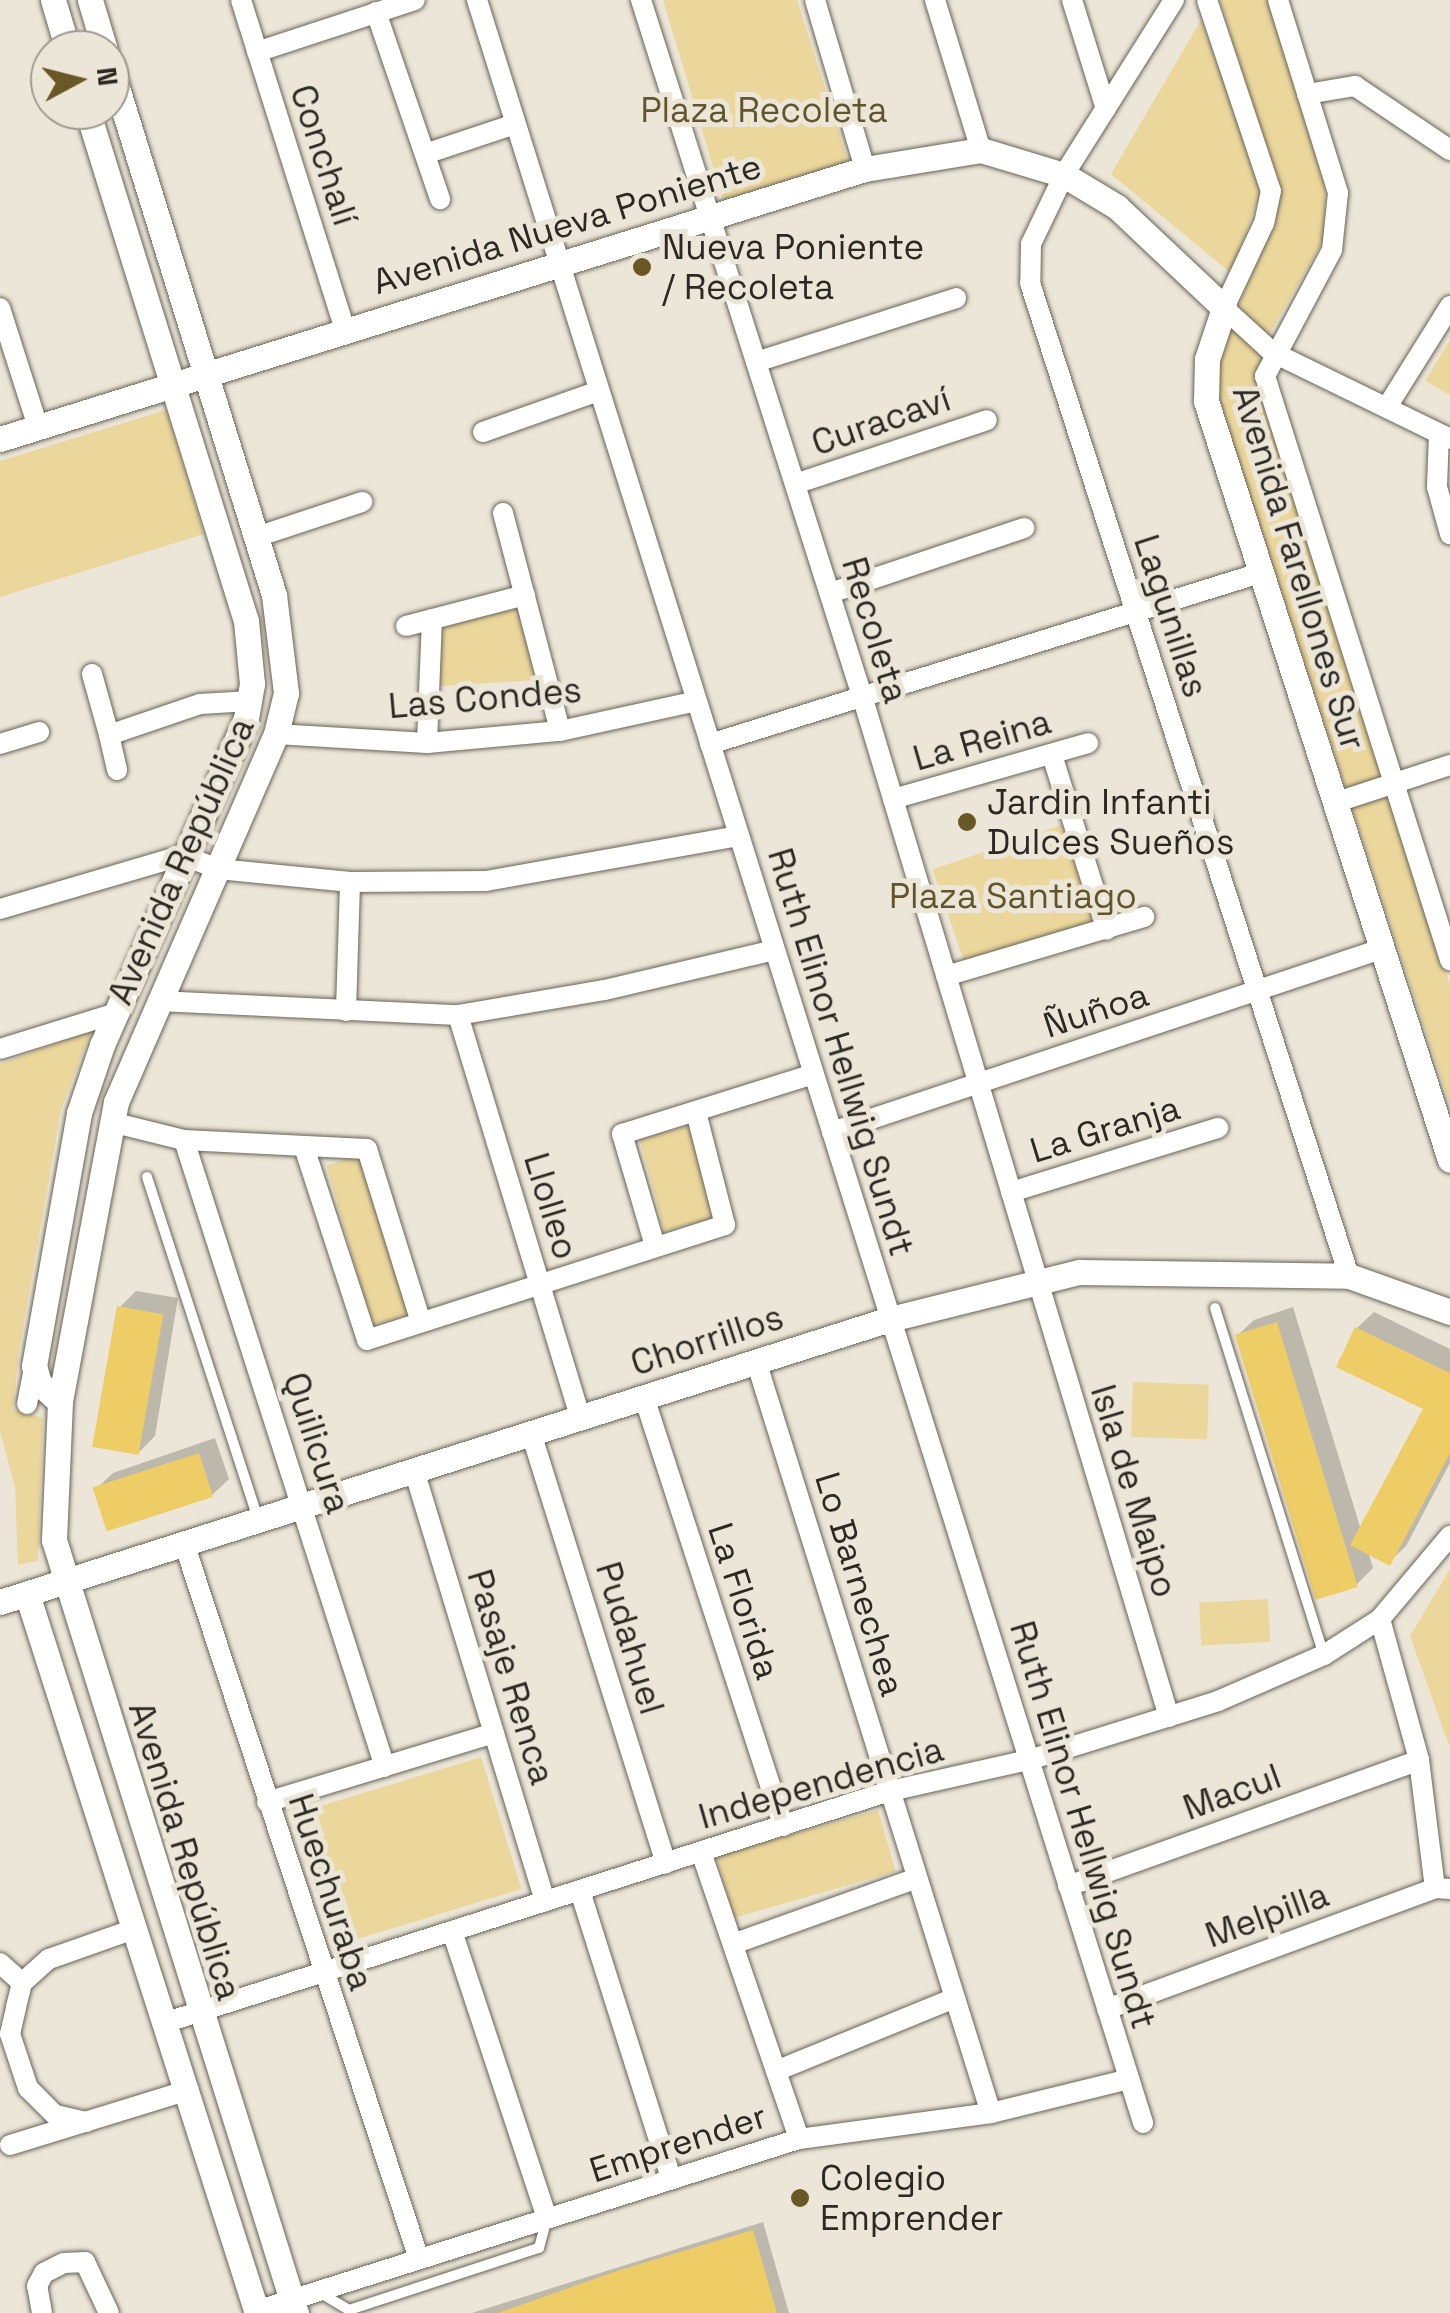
<!DOCTYPE html>
<html>
<head>
<meta charset="utf-8">
<style>
  body { margin:0 }
  #map { position:relative; width:1450px; height:2313px; overflow:hidden; background:#ebe6d7; font-family:"Space Grotesk",sans-serif }
  div>[style] { position:absolute }
  [style*='--x'] { left:calc(var(--x)*1px); top:calc(var(--y)*1px); width:calc(var(--w)*1px); rotate:calc(var(--a)*1deg) }
  .green>* { inset:0; background:#ebd69b; transform-origin:0 0 }
  .shadow>* { inset:0; background:#0003 }
  .building>* { inset:0; background:#ec6; transform-origin:0 0 }
  .roads { filter:drop-shadow(0 0 2px #686356) drop-shadow(0 0 2px #686356) }
  .service>* { height:10px; margin:-5px; padding:0 5px; transform-origin:5px; border-radius:5px; background:#fff }
  .minor>* { height:20px; margin:-10px; padding:0 10px; transform-origin:10px; border-radius:10px; background:#fff }
  .tertiary>* { height:25px; margin:-12.5px; padding:0 12.5px; transform-origin:12.5px; border-radius:12.5px; background:#fff }
  .dots>* { width:28px; height:28px; translate:-50% -50%; box-sizing:border-box; border:5px solid #ebe6d7; border-radius:50% }
  span { translate:-50% -50%; white-space:nowrap; text-align:center; line-height:1.15; -webkit-text-stroke:10px #ebe6d7; paint-order:stroke }
  .park-label { font-size:35px; color:#63552b }
  .street-label { font-size:35px; color:#2b2923 }
  .poi-label { font-size:35px; color:#2b2923 }
  .left { translate:0 -50%; text-align:left }
  .north { position:absolute; left:30px; top:30px; width:100px; height:100px; box-sizing:border-box; background:#ebe6d7; border:2px solid #9e9a8f; border-radius:50%; rotate:83deg; font-size:28px; font-weight:700; line-height:40px; text-align:center; color:#2b2923 }
  .north::after { content:''; display:block; margin:auto; width:35px; height:45px; background:#695825; clip-path:polygon(50% 0,100% 100%,50% 72%,0 100%) }
</style>
</head>
<body>
<div id="map">
  <div class="green">
    <div style="clip-path:polygon(663px 0,797px 0,849px 164px,724px 203px)"></div>
    <div style="clip-path:polygon(1220px 0,1268px 0,1325px 189px,1324px 239px,1266px 340px,1259px 377px,1450px 985px,1450px 1105px,1220px 404px,1214px 363px,1272px 227px,1278px 189px)"></div>
    <div style="clip-path:polygon(1201px 20px,1262px 188px,1231px 273px,1111px 174px)"></div>
    <div style="clip-path:polygon(1450px 340px,1450px 395px,1425px 381px)"></div>
    <div style="clip-path:polygon(166px 410px,204px 534px,0 597px,0 461px)"></div>
    <div style="clip-path:polygon(519px 607px,538px 680px,440px 686px,440px 628px)"></div>
    <div style="left:1062px;top:825px;width:103px;height:137px;rotate:71deg"></div>
    <div style="clip-path:polygon(91px 1031px,61px 1110px,19px 1351px,13px 1409px,43px 1418px,38px 1561px,18px 1565px,15px 1487px,0 1431px,0 1064px)"></div>
    <div style="left:689px;top:1126px;width:95px;height:51px;rotate:75deg"></div>
    <div style="left:362px;top:1155px;width:166px;height:37px;rotate:74deg"></div>
    <div style="left:1133px;top:1382px;width:76px;height:55px;rotate:2deg"></div>
    <div style="clip-path:polygon(1450px 1569px,1450px 1748px,1410px 1636px)"></div>
    <div style="left:1268px;top:1599px;width:43px;height:69px;rotate:87deg"></div>
    <div style="left:481px;top:1757px;width:138px;height:197px;rotate:73deg"></div>
    <div style="left:878px;top:1810px;width:64px;height:168px;rotate:74deg"></div>
  </div>
  <div class="shadow">
    <div style="clip-path:polygon(136px 1291px,178px 1298px,155px 1436px,139px 1452px,119px 1308px)"></div>
    <div style="clip-path:polygon(1293px 1307px,1361px 1530px,1426px 1408px,1357px 1328px,1374px 1312px,1450px 1349px,1450px 1463px,1406px 1546px,1389px 1562px,1368px 1551px,1373px 1568px,1356px 1585px,1237px 1336px,1254px 1320px)"></div>
    <div style="clip-path:polygon(215px 1438px,229px 1479px,212px 1495px,96px 1489px,113px 1473px)"></div>
    <div style="clip-path:polygon(763px 2222px,789px 2313px,472px 2313px)"></div>
  </div>
  <div class="building">
    <div style="left:117px;top:1306px;width:47px;height:143px;rotate:10deg"></div>
    <div style="left:1277px;top:1322px;width:277px;height:44px;rotate:73deg"></div>
    <div style="clip-path:polygon(1355px 1327px,1450px 1373px,1450px 1453px,1390px 1566px,1350px 1545px,1423px 1409px,1336px 1367px)"></div>
    <div style="left:199px;top:1453px;width:46px;height:112px;rotate:72deg"></div>
    <div style="clip-path:polygon(753px 2230px,777px 2313px,498px 2313px,617px 2271px)"></div>
  </div>
  <div class="roads">
    <div class="service">
      <div style="--x:147;--y:1177;--w:360;--a:72"></div>
      <div style="--x:1215;--y:1308;--w:364;--a:72.6"></div>
      <div style="--x:319;--y:2292;--w:35;--a:31"></div>
      <div style="--x:349;--y:2310;--w:200;--a:-18.1"></div>
      <div style="--x:539;--y:2248;--w:28;--a:-75"></div>
    </div>
    <div class="minor">
      <div style="--x:241;--y:0;--w:345;--a:72.5"></div>
      <div style="--x:477;--y:0;--w:2225;--a:72.58"></div>
      <div style="--x:641;--y:0;--w:733;--a:72.38"></div>
      <div style="--x:863;--y:699;--w:1063;--a:73.27"></div>
      <div style="--x:815;--y:0;--w:176;--a:73.5"></div>
      <div style="--x:935;--y:0;--w:157;--a:73"></div>
      <div style="--x:1072;--y:0;--w:114;--a:72.7"></div>
      <div style="--x:1174;--y:0;--w:207;--a:122.2"></div>
      <div style="--x:1064;--y:175;--w:76;--a:115.6"></div>
      <div style="--x:1031;--y:244;--w:39;--a:91"></div>
      <div style="--x:1030;--y:283;--w:1043;--a:72.19"></div>
      <div style="--x:1207;--y:0;--w:201;--a:71.5"></div>
      <div style="--x:1271;--y:191;--w:33;--a:102"></div>
      <div style="--x:1264;--y:223;--w:94;--a:115.2"></div>
      <div style="--x:1224;--y:308;--w:65;--a:42.5"></div>
      <div style="--x:1272;--y:352;--w:198;--a:26"></div>
      <div style="--x:1278;--y:0;--w:202;--a:72.7"></div>
      <div style="--x:1338;--y:193;--w:57;--a:96"></div>
      <div style="--x:1332;--y:250;--w:143;--a:118"></div>
      <div style="--x:1265;--y:376;--w:613;--a:72.42"></div>
      <div style="--x:376;--y:12;--w:198;--a:71.1"></div>
      <div style="--x:257;--y:52;--w:166;--a:-18.2"></div>
      <div style="--x:1307;--y:94;--w:49;--a:-9.5"></div>
      <div style="--x:1355;--y:86;--w:115;--a:34"></div>
      <div style="--x:425;--y:154;--w:95;--a:-18.4"></div>
      <div style="--x:0;--y:308;--w:125;--a:72.3"></div>
      <div style="--x:756;--y:362;--w:210;--a:-17.7"></div>
      <div style="--x:1387;--y:407;--w:119;--a:-58"></div>
      <div style="--x:483;--y:432;--w:123;--a:-19.5"></div>
      <div style="--x:1439;--y:434;--w:53;--a:92.2"></div>
      <div style="--x:1437;--y:487;--w:49;--a:74.5"></div>
      <div style="--x:795;--y:484;--w:202;--a:-18.4"></div>
      <div style="--x:503;--y:513;--w:225;--a:75.3"></div>
      <div style="--x:256;--y:537;--w:112;--a:-18.3"></div>
      <div style="--x:830;--y:593;--w:205;--a:-18.5"></div>
      <div style="--x:406;--y:626;--w:123;--a:-14.6"></div>
      <div style="--x:92;--y:674;--w:63;--a:74.4"></div>
      <div style="--x:109;--y:735;--w:96;--a:-18.8"></div>
      <div style="--x:200;--y:704;--w:51;--a:-3.4"></div>
      <div style="--x:276;--y:734;--w:151;--a:3.4"></div>
      <div style="--x:427;--y:743;--w:134;--a:-5.2"></div>
      <div style="--x:560;--y:731;--w:139;--a:-12.4"></div>
      <div style="--x:109;--y:735;--w:36;--a:77"></div>
      <div style="--x:427;--y:743;--w:124;--a:-87.7"></div>
      <div style="--x:0;--y:744;--w:41;--a:-17.1"></div>
      <div style="--x:710;--y:744;--w:576;--a:-17.27"></div>
      <div style="--x:1052;--y:755;--w:183;--a:72.6"></div>
      <div style="--x:893;--y:799;--w:203;--a:-16"></div>
      <div style="--x:1334;--y:803;--w:122;--a:-18.1"></div>
      <div style="--x:0;--y:909;--w:191;--a:-16.4"></div>
      <div style="--x:183;--y:855;--w:38;--a:22"></div>
      <div style="--x:218;--y:869;--w:133;--a:5.6"></div>
      <div style="--x:350;--y:882;--w:136;--a:-0.4"></div>
      <div style="--x:486;--y:881;--w:257;--a:-10.1"></div>
      <div style="--x:946;--y:976;--w:207;--a:-16.6"></div>
      <div style="--x:158;--y:1001;--w:300;--a:2.7"></div>
      <div style="--x:458;--y:1015;--w:149;--a:-9.7"></div>
      <div style="--x:605;--y:990;--w:174;--a:-13.3"></div>
      <div style="--x:346;--y:1011;--w:129;--a:-88.2"></div>
      <div style="--x:458;--y:1015;--w:420;--a:73.1"></div>
      <div style="--x:0;--y:1049;--w:121;--a:-17.2"></div>
      <div style="--x:111;--y:1122;--w:75;--a:13.9"></div>
      <div style="--x:184;--y:1140;--w:183;--a:2.8"></div>
      <div style="--x:367;--y:1149;--w:181;--a:72.7"></div>
      <div style="--x:832;--y:1132;--w:579;--a:-18.43"></div>
      <div style="--x:184;--y:1140;--w:658;--a:72.23"></div>
      <div style="--x:304;--y:1147;--w:203;--a:71.9"></div>
      <div style="--x:367;--y:1340;--w:376;--a:-17.8"></div>
      <div style="--x:725;--y:1225;--w:117;--a:-104.4"></div>
      <div style="--x:1011;--y:1192;--w:217;--a:-17.2"></div>
      <div style="--x:655;--y:1246;--w:117;--a:-106.4"></div>
      <div style="--x:622;--y:1134;--w:200;--a:-17.4"></div>
      <div style="--x:756;--y:1361;--w:788;--a:72.65"></div>
      <div style="--x:644;--y:1397;--w:451;--a:72"></div>
      <div style="--x:27;--y:1404;--w:38;--a:-79"></div>
      <div style="--x:531;--y:1433;--w:451;--a:72.6"></div>
      <div style="--x:414;--y:1470;--w:451;--a:73.1"></div>
      <div style="--x:184;--y:1543;--w:754;--a:71.83"></div>
      <div style="--x:1380;--y:1619;--w:146;--a:74.5"></div>
      <div style="--x:1419;--y:1760;--w:129;--a:82.9"></div>
      <div style="--x:267;--y:1802;--w:237;--a:-16.9"></div>
      <div style="--x:701;--y:1852;--w:303;--a:71.1"></div>
      <div style="--x:1068;--y:1886;--w:373;--a:-19.7"></div>
      <div style="--x:580;--y:1891;--w:301;--a:72.4"></div>
      <div style="--x:452;--y:1931;--w:303;--a:71.7"></div>
      <div style="--x:733;--y:1944;--w:195;--a:-19.7"></div>
      <div style="--x:0;--y:1963;--w:30;--a:42"></div>
      <div style="--x:1107;--y:2009;--w:350;--a:-20.2"></div>
      <div style="--x:1435;--y:1888;--w:15;--a:4"></div>
      <div style="--x:167;--y:2022;--w:759;--a:-17.72"></div>
      <div style="--x:890;--y:1791;--w:142;--a:-12.6"></div>
      <div style="--x:1029;--y:1760;--w:198;--a:-17.3"></div>
      <div style="--x:1218;--y:1701;--w:116;--a:-23.5"></div>
      <div style="--x:1324;--y:1655;--w:67;--a:-32.7"></div>
      <div style="--x:1380;--y:1619;--w:109;--a:-49.9"></div>
      <div style="--x:776;--y:2071;--w:193;--a:-22.2"></div>
      <div style="--x:86;--y:2122;--w:32;--a:-167"></div>
      <div style="--x:55;--y:2115;--w:38;--a:-135"></div>
      <div style="--x:28;--y:2088;--w:57;--a:-108.4"></div>
      <div style="--x:10;--y:2034;--w:28;--a:-77"></div>
      <div style="--x:16;--y:2007;--w:25;--a:-76"></div>
      <div style="--x:22;--y:1983;--w:36;--a:-42"></div>
      <div style="--x:49;--y:1959;--w:93;--a:-19.4"></div>
      <div style="--x:10;--y:2145;--w:187;--a:-17.1"></div>
      <div style="--x:256;--y:2311;--w:570;--a:-17.58"></div>
      <div style="--x:799;--y:2139;--w:194;--a:-7.7"></div>
      <div style="--x:991;--y:2113;--w:142;--a:-13.8"></div>
      <div style="--x:42;--y:2313;--w:27;--a:-100"></div>
      <div style="--x:37;--y:2286;--w:15;--a:-62"></div>
      <div style="--x:44;--y:2273;--w:22;--a:-27"></div>
      <div style="--x:64;--y:2263;--w:21;--a:-3"></div>
      <div style="--x:85;--y:2262;--w:56;--a:64.8"></div>
    </div>
    <div class="tertiary">
      <div style="--x:53;--y:0;--w:52;--a:73.3"></div>
      <div style="--x:90;--y:0;--w:52;--a:73.3"></div>
      <div style="--x:110;--y:65;--w:555;--a:72.81"></div>
      <div style="--x:274;--y:595;--w:99;--a:83"></div>
      <div style="--x:286;--y:693;--w:42;--a:103.7"></div>
      <div style="--x:276;--y:734;--w:401;--a:113.5"></div>
      <div style="--x:116;--y:1102;--w:305;--a:100.6"></div>
      <div style="--x:60;--y:1402;--w:138;--a:92.5"></div>
      <div style="--x:54;--y:1540;--w:810;--a:72.62"></div>
      <div style="--x:0;--y:439;--w:906;--a:-17.34"></div>
      <div style="--x:865;--y:169;--w:118;--a:-9.3"></div>
      <div style="--x:981;--y:150;--w:87;--a:16.8"></div>
      <div style="--x:1064;--y:175;--w:62;--a:31.1"></div>
      <div style="--x:1117;--y:207;--w:147;--a:43.3"></div>
      <div style="--x:1224;--y:308;--w:54;--a:108.4"></div>
      <div style="--x:1207;--y:359;--w:42;--a:91.4"></div>
      <div style="--x:1206;--y:401;--w:797;--a:72.18"></div>
      <div style="--x:60;--y:1402;--w:28;--a:-138"></div>
      <div style="--x:39;--y:1383;--w:18;--a:-106"></div>
      <div style="--x:34;--y:1366;--w:257;--a:-79.9"></div>
      <div style="--x:79;--y:1113;--w:72;--a:-71.3"></div>
      <div style="--x:102;--y:1045;--w:357;--a:-66.2"></div>
      <div style="--x:246;--y:718;--w:35;--a:-80"></div>
      <div style="--x:252;--y:684;--w:63;--a:-95.4"></div>
      <div style="--x:246;--y:621;--w:535;--a:-107.28"></div>
      <div style="--x:27;--y:1594;--w:755;--a:72.26"></div>
      <div style="--x:0;--y:1602;--w:934;--a:-17.64"></div>
      <div style="--x:890;--y:1319;--w:195;--a:-14"></div>
      <div style="--x:1079;--y:1272;--w:270;--a:0.8"></div>
      <div style="--x:1349;--y:1276;--w:107;--a:19.6"></div>
    </div>
  </div>
  <div class="dots">
    <div style="left:642px;top:267px;background:#695825"></div>
    <div style="left:967px;top:822px;background:#695825"></div>
    <div style="left:800px;top:2198px;background:#695825"></div>
  </div>
  <div class="park-label">
    <span style="left:764px;top:110px">Plaza Recoleta</span>
    <span style="left:1013px;top:896px">Plaza Santiago</span>
  </div>
  <div class="street-label">
    <span style="left:324px;top:155px;rotate:72deg">Conchalí</span>
    <span style="left:567px;top:224px;rotate:-17deg">Avenida Nueva Poniente</span>
    <span style="left:881px;top:421px;rotate:-19deg">Curacaví</span>
    <span style="left:1299px;top:568px;rotate:73deg">Avenida Farellones Sur</span>
    <span style="left:1171px;top:616px;rotate:72deg">Lagunillas</span>
    <span style="left:875px;top:630px;rotate:73deg">Recoleta</span>
    <span style="left:485px;top:698px;rotate:-5deg">Las Condes</span>
    <span style="left:982px;top:740px;rotate:-16deg">La Reina</span>
    <span style="left:181px;top:861px;rotate:-66deg">Avenida República</span>
    <span style="left:1096px;top:1010px;rotate:-18deg">Ñuñoa</span>
    <span style="left:841px;top:1052px;rotate:73deg">Ruth Elinor Hellwig Sundt</span>
    <span style="left:1105px;top:1129px;rotate:-17deg">La Granja</span>
    <span style="left:551px;top:1206px;rotate:73deg">Llolleo</span>
    <span style="left:707px;top:1340px;rotate:-18deg">Chorrillos</span>
    <span style="left:317px;top:1443px;rotate:72deg">Quilicura</span>
    <span style="left:1134px;top:1491px;rotate:73deg">Isla de Maipo</span>
    <span style="left:860px;top:1584px;rotate:73deg">Lo Barnechea</span>
    <span style="left:744px;top:1601px;rotate:72deg">La Florida</span>
    <span style="left:630px;top:1638px;rotate:73deg">Pudahuel</span>
    <span style="left:511px;top:1677px;rotate:73deg">Pasaje Renca</span>
    <span style="left:821px;top:1783px;rotate:-16deg">Independencia</span>
    <span style="left:1232px;top:1792px;rotate:-20deg">Macul</span>
    <span style="left:1083px;top:1825px;rotate:73deg">Ruth Elinor Hellwig Sundt</span>
    <span style="left:185px;top:1851px;rotate:73deg">Avenida República</span>
    <span style="left:331px;top:1892px;rotate:72deg">Huechuraba</span>
    <span style="left:1267px;top:1915px;rotate:-20deg">Melpilla</span>
    <span style="left:678px;top:2143px;rotate:-18deg">Emprender</span>
  </div>
  <div class="poi-label">
    <span class="left" style="left:662px;top:267px">Nueva Poniente<br>/ Recoleta</span>
    <span class="left" style="left:987px;top:822px">Jardin Infanti<br>Dulces Sueños</span>
    <span class="left" style="left:820px;top:2198px">Colegio<br>Emprender</span>
  </div>
  <div class="north">N</div>
</div>
</body>
</html>
